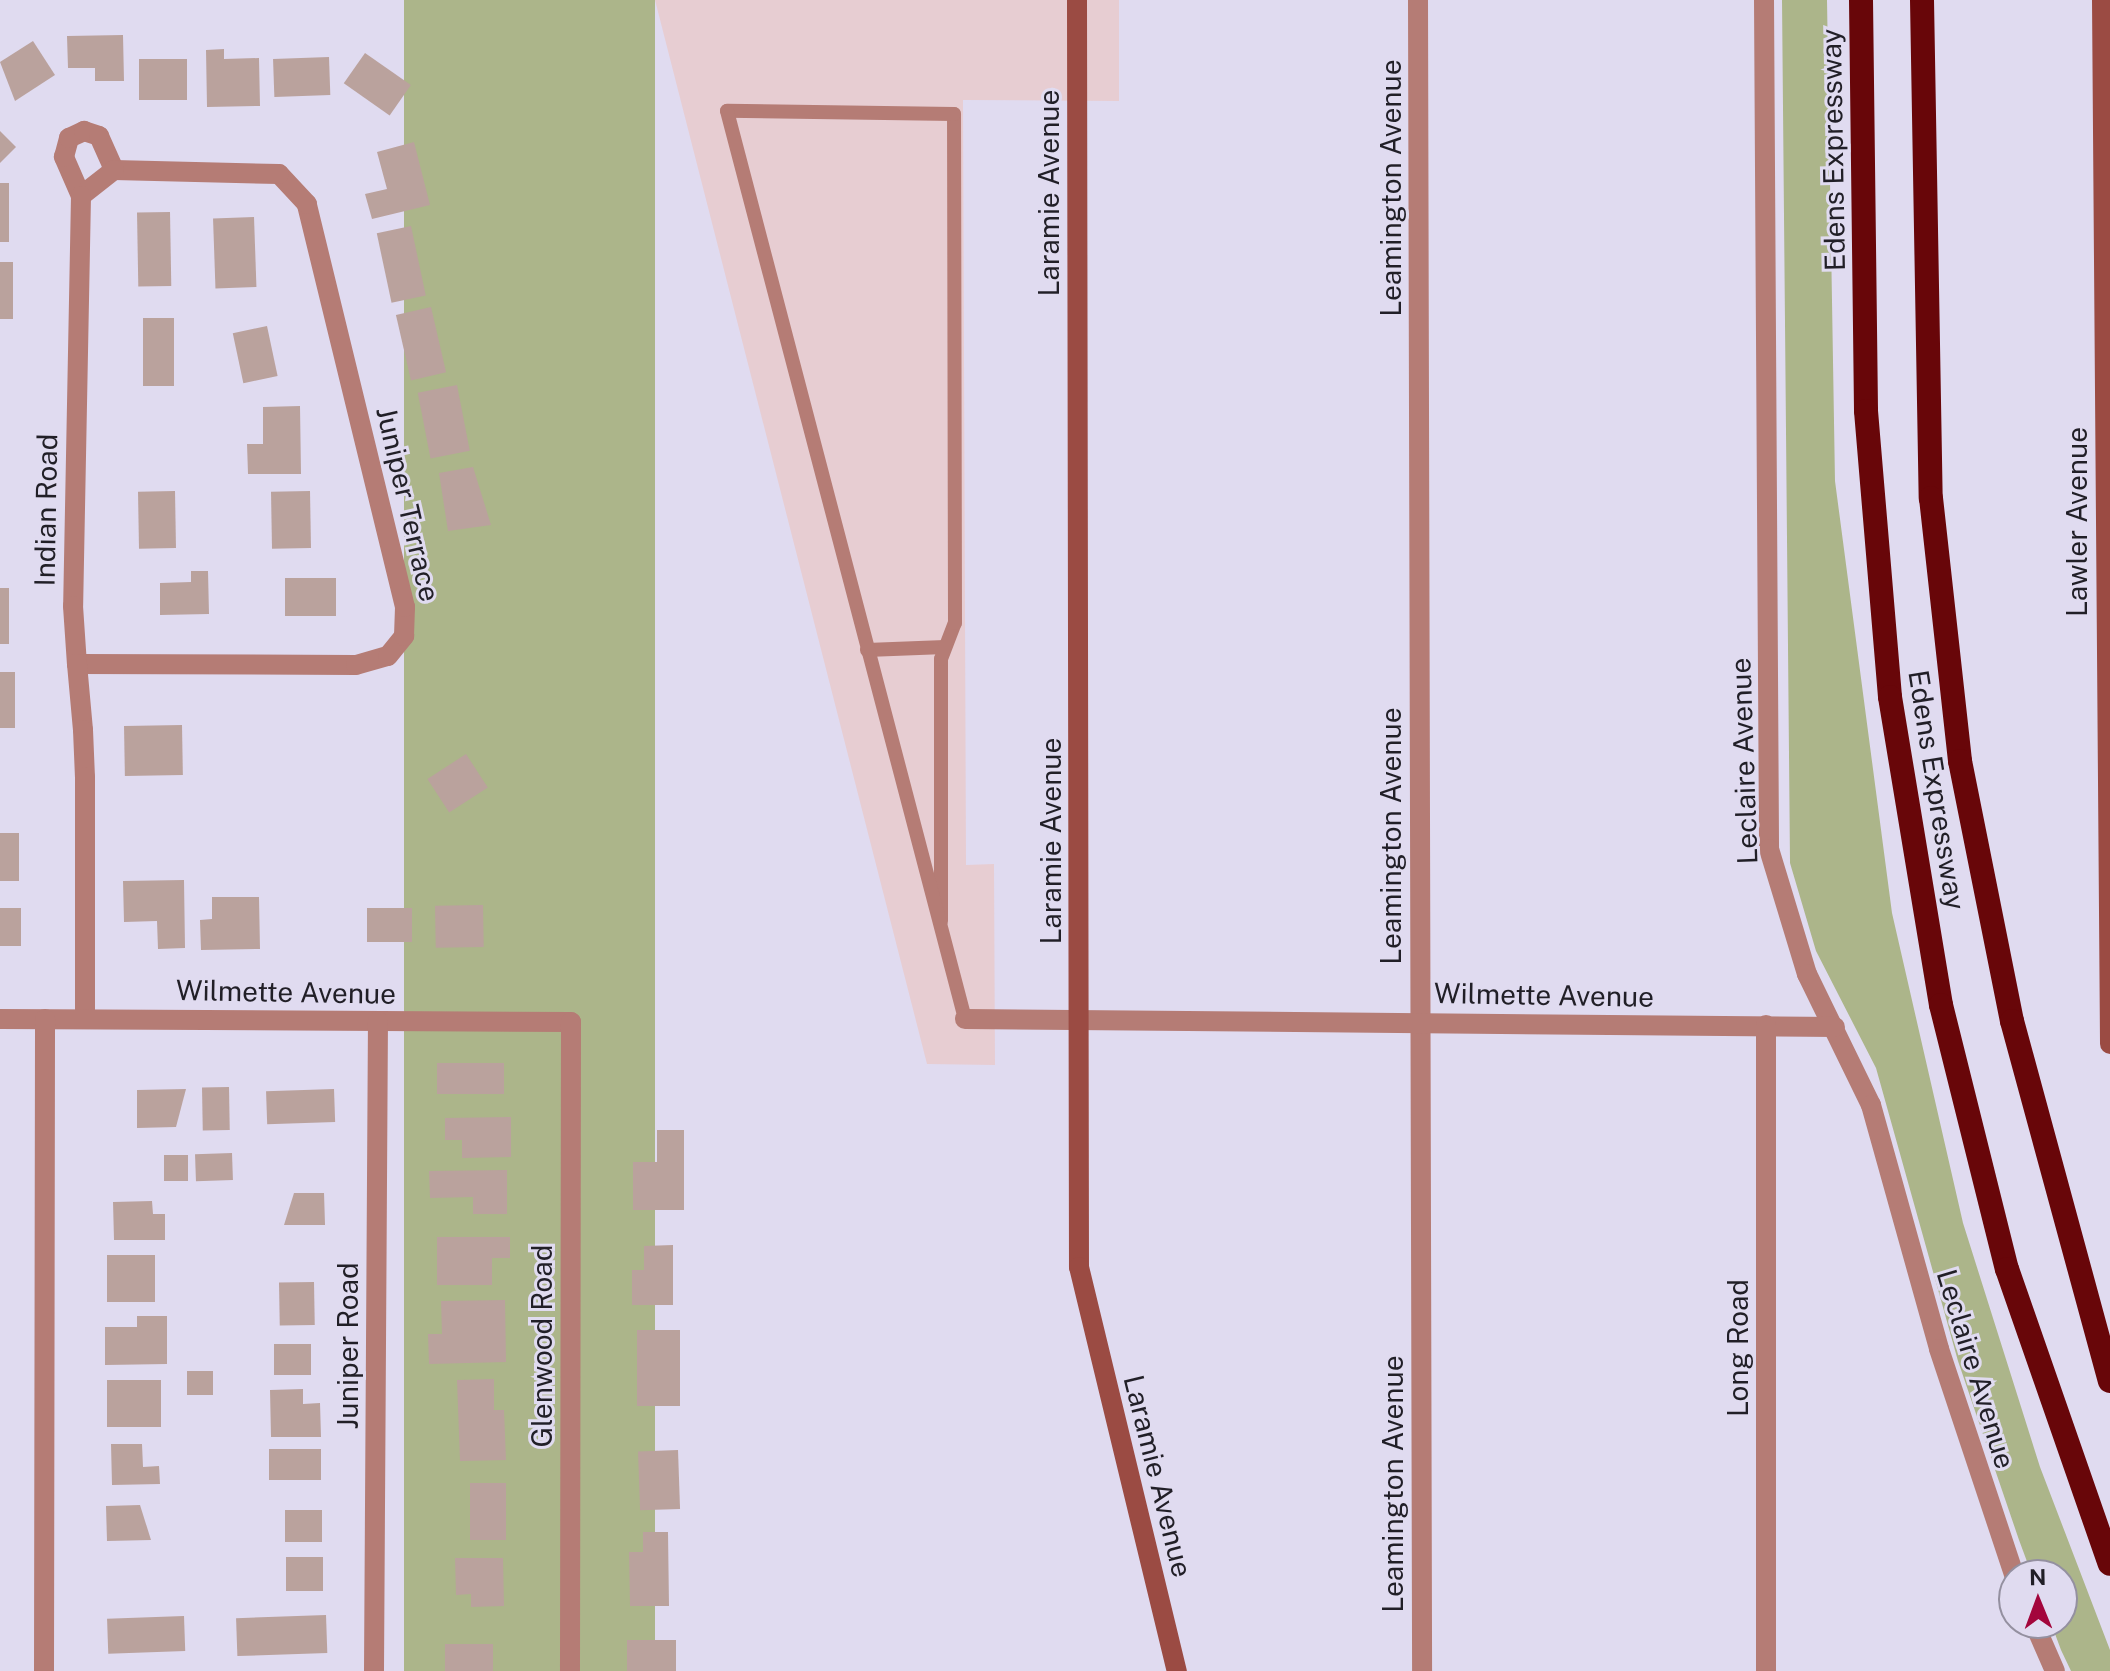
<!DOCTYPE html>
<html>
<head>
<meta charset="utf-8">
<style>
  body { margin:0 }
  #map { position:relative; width:2110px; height:1671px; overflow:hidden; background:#e0dbf0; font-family:"Public Sans",sans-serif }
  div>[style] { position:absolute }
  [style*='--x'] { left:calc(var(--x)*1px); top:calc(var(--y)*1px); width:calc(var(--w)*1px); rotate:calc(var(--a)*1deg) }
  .industrial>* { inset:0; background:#e7cdd2 }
  .green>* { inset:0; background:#acb58a; transform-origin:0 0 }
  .building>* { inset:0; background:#baa29d; transform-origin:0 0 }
  .lane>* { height:14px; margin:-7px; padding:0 7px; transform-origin:7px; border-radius:7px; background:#b57c75 }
  .street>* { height:20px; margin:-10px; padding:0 10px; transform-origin:10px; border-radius:10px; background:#b57c75 }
  .secondary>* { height:20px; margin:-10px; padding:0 10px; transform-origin:10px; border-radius:10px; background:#9b4b43 }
  .highway>* { height:24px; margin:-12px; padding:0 12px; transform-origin:12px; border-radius:12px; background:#680609 }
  span { translate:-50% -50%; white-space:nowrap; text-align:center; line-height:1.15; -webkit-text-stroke:6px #e0dbf0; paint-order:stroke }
  .street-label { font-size:28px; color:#211f27 }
  .north { position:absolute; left:1998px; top:1559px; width:80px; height:80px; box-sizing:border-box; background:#e0dbf0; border:2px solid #9490a0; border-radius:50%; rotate:359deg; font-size:22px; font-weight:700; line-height:32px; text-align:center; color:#211f27 }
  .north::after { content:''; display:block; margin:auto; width:28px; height:36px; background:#a3063c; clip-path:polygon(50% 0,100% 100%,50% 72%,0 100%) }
</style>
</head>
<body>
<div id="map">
  <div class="industrial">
    <div style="clip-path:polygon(655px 0,1119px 0,1119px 101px,963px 100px,966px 865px,994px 864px,995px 1065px,927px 1064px)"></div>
  </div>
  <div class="green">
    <div style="left:404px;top:0;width:251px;height:1724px"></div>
    <div style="clip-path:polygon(1782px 0,1827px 0,1835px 481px,1892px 913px,1963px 1223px,2040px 1467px,2110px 1650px,2110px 1671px,2071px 1671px,2061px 1650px,2051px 1623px,2062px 1623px,2062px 1575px,2032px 1575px,2019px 1540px,1958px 1361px,1876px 1068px,1816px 951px,1790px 863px)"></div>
  </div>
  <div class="building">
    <div style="clip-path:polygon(123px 35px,124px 81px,95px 81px,95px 68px,68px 68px,67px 36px)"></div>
    <div style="clip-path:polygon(33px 41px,55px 75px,15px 101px,0 62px)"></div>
    <div style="clip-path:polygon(224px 49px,224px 59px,259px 58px,260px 106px,207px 107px,206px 50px)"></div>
    <div style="left:365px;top:53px;width:56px;height:37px;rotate:35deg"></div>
    <div style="left:329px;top:57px;width:38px;height:56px;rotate:88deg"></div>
    <div style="left:187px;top:59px;width:41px;height:48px;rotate:90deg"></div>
    <div style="clip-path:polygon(0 131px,16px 147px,0 163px)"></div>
    <div style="clip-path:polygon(414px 142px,430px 205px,372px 219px,365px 194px,387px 189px,377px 152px)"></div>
    <div style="left:0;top:183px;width:9px;height:59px"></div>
    <div style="left:170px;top:212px;width:74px;height:33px;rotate:89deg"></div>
    <div style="left:254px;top:217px;width:70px;height:41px;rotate:88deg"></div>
    <div style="left:411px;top:226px;width:71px;height:35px;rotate:78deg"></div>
    <div style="left:0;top:262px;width:13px;height:57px"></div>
    <div style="left:431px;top:307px;width:67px;height:36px;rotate:77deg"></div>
    <div style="left:143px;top:318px;width:31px;height:68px"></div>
    <div style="left:267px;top:326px;width:51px;height:35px;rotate:78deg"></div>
    <div style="left:457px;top:385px;width:67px;height:40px;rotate:79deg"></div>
    <div style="clip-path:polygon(300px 406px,301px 474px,248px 474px,247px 444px,263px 444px,263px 407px)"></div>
    <div style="clip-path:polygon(473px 467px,491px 525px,448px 531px,439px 473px)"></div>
    <div style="left:175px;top:491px;width:57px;height:37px;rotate:89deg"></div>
    <div style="left:310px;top:491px;width:57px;height:39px;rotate:89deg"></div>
    <div style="clip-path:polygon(191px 571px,208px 571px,209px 614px,160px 615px,160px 583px,191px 582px)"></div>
    <div style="left:336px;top:578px;width:38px;height:51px;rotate:90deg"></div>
    <div style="left:0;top:588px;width:9px;height:56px"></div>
    <div style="left:0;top:672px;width:15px;height:56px"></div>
    <div style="left:182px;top:725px;width:50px;height:58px;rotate:89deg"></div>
    <div style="left:466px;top:754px;width:40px;height:46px;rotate:57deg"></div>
    <div style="left:0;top:833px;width:19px;height:48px"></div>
    <div style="clip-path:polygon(184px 880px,185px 948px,158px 949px,157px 921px,124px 922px,123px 881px)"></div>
    <div style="clip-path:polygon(212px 897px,259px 897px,260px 949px,201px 950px,200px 920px,212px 919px)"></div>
    <div style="left:483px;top:905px;width:42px;height:48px;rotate:89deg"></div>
    <div style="left:0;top:908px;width:21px;height:38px"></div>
    <div style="left:367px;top:908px;width:45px;height:34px"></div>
    <div style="left:504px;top:1063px;width:31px;height:67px;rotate:90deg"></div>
    <div style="left:229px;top:1087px;width:43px;height:27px;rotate:89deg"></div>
    <div style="clip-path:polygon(186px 1089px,176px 1127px,137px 1128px,137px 1090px)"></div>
    <div style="left:334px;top:1089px;width:33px;height:68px;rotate:88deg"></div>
    <div style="clip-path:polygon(511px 1117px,511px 1157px,462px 1158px,462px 1140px,445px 1140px,445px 1118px)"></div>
    <div style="clip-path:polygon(657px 1130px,684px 1130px,684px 1210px,633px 1210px,633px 1162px,657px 1162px)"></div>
    <div style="left:232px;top:1153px;width:27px;height:37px;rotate:88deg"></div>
    <div style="left:188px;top:1155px;width:26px;height:24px;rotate:90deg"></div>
    <div style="clip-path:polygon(507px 1170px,507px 1214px,473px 1214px,473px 1197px,430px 1198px,429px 1171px)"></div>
    <div style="clip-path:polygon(294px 1193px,324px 1193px,325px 1225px,284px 1225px)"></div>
    <div style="clip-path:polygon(152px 1201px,153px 1214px,165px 1214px,165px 1240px,114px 1240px,113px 1202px)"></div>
    <div style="clip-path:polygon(437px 1237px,510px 1237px,510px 1258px,492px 1258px,492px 1285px,437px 1285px)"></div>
    <div style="clip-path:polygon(673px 1245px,673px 1305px,632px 1305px,632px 1270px,644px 1270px,644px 1246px)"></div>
    <div style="left:107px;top:1255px;width:48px;height:47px"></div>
    <div style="left:314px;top:1282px;width:43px;height:35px;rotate:89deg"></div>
    <div style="clip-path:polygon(505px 1300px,506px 1362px,429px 1364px,428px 1334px,442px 1334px,441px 1301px)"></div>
    <div style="clip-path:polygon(137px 1316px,167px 1316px,167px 1364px,105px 1365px,105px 1327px,137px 1327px)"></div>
    <div style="left:637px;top:1330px;width:43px;height:76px"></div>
    <div style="left:311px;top:1344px;width:31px;height:37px;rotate:90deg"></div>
    <div style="left:213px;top:1371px;width:24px;height:26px;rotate:90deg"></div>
    <div style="clip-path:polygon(494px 1379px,494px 1410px,504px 1410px,506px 1460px,460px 1461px,457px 1380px)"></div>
    <div style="left:161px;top:1380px;width:47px;height:54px;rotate:90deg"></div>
    <div style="clip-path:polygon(303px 1389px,303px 1404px,320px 1403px,321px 1437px,271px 1437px,270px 1390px)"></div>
    <div style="clip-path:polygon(111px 1444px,142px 1444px,143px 1467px,159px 1466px,160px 1484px,112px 1485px)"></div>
    <div style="left:321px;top:1449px;width:31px;height:52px;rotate:90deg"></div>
    <div style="left:678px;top:1450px;width:59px;height:40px;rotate:88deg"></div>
    <div style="left:470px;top:1483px;width:36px;height:57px"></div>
    <div style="clip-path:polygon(140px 1505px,151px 1540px,107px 1541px,106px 1506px)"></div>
    <div style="left:285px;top:1510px;width:37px;height:32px"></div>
    <div style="clip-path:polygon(643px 1532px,668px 1532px,669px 1606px,630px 1606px,629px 1552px,643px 1552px)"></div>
    <div style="left:286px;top:1557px;width:37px;height:34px"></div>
    <div style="clip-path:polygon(455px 1558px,503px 1558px,504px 1606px,471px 1607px,471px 1594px,456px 1595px)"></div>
    <div style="left:326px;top:1615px;width:38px;height:90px;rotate:88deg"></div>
    <div style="left:184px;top:1616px;width:35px;height:77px;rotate:88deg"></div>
    <div style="left:676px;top:1640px;width:31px;height:49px;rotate:90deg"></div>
    <div style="left:445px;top:1644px;width:48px;height:27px"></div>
  </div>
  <div class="lane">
    <div style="--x:867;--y:650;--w:78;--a:-2.2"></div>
    <div style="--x:941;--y:921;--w:262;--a:-90"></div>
    <div style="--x:941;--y:659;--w:39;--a:-69"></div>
    <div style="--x:955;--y:623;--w:509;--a:-90.11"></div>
    <div style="--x:954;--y:114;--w:227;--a:-179.2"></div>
    <div style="--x:727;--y:111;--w:939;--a:75.31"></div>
  </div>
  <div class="street">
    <div style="--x:1418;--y:0;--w:1671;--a:89.86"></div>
    <div style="--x:1764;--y:0;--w:849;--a:89.66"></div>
    <div style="--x:1769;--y:849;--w:131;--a:73.1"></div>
    <div style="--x:1807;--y:974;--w:146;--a:64"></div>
    <div style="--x:1871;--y:1105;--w:253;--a:74.4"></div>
    <div style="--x:1939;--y:1349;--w:238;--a:71.6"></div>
    <div style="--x:81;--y:196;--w:43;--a:-113.6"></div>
    <div style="--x:64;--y:157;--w:20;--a:-75"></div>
    <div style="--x:69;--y:138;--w:17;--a:-25"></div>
    <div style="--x:84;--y:131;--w:16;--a:18"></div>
    <div style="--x:99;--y:136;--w:37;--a:66"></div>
    <div style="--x:77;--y:664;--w:279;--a:0.2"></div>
    <div style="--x:356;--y:665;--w:33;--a:-16"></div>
    <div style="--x:388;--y:656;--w:26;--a:-51"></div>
    <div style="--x:404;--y:636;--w:29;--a:-88"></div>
    <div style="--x:405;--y:607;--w:415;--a:-103.7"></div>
    <div style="--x:307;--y:204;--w:41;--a:-133"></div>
    <div style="--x:279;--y:174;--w:165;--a:-178.6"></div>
    <div style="--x:114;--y:170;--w:42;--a:141.8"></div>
    <div style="--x:81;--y:196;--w:410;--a:91.1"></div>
    <div style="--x:73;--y:606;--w:58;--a:86.1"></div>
    <div style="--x:77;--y:664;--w:66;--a:84.8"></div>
    <div style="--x:83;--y:730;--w:47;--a:87.6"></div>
    <div style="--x:85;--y:777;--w:241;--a:90"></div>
    <div style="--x:0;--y:1019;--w:571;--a:0.3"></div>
    <div style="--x:571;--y:1022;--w:649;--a:90.09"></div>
    <div style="--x:965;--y:1019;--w:870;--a:0.53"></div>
    <div style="--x:1766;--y:1025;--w:646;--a:90"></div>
    <div style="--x:2034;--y:1623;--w:52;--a:66.4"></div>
    <div style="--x:44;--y:1671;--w:652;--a:-89.91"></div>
    <div style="--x:374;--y:1671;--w:650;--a:-89.65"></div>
  </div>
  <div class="secondary">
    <div style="--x:1077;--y:0;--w:1267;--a:89.91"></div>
    <div style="--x:1079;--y:1267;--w:416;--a:76.4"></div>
    <div style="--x:2102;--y:0;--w:1044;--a:89.56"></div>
  </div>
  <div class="highway">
    <div style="--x:1861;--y:0;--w:411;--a:89.3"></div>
    <div style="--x:1866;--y:411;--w:287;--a:85.2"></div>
    <div style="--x:1890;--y:697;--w:312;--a:80.6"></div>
    <div style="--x:1941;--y:1005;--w:272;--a:76"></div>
    <div style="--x:2007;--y:1269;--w:312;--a:70.8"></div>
    <div style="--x:1922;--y:0;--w:498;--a:89"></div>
    <div style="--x:1931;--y:498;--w:265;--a:83.7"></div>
    <div style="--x:1960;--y:761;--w:265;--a:78.7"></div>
    <div style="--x:2012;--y:1021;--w:373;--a:74.8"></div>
  </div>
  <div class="street-label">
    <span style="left:1833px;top:150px;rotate:-91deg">Edens Expressway</span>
    <span style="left:1391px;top:188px;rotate:-90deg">Leamington Avenue</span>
    <span style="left:1049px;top:193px;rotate:-90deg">Laramie Avenue</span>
    <span style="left:408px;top:504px;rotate:77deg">Juniper Terrace</span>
    <span style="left:46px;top:510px;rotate:-89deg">Indian Road</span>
    <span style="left:2077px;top:522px;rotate:-90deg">Lawler Avenue</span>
    <span style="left:1744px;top:761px;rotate:-92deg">Leclaire Avenue</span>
    <span style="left:1937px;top:790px;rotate:81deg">Edens Expressway</span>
    <span style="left:1391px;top:836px;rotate:-90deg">Leamington Avenue</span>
    <span style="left:1051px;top:841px;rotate:-90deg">Laramie Avenue</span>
    <span style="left:286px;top:992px;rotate:1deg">Wilmette Avenue</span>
    <span style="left:1544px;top:995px;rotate:1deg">Wilmette Avenue</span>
    <span style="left:348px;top:1346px;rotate:-90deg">Juniper Road</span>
    <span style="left:542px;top:1346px;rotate:-90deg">Glenwood Road</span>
    <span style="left:1738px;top:1348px;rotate:-90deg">Long Road</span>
    <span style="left:1976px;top:1369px;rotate:73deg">Leclaire Avenue</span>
    <span style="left:1158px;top:1476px;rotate:76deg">Laramie Avenue</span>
    <span style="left:1393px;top:1484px;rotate:-90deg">Leamington Avenue</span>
  </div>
  <div class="north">N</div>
</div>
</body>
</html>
